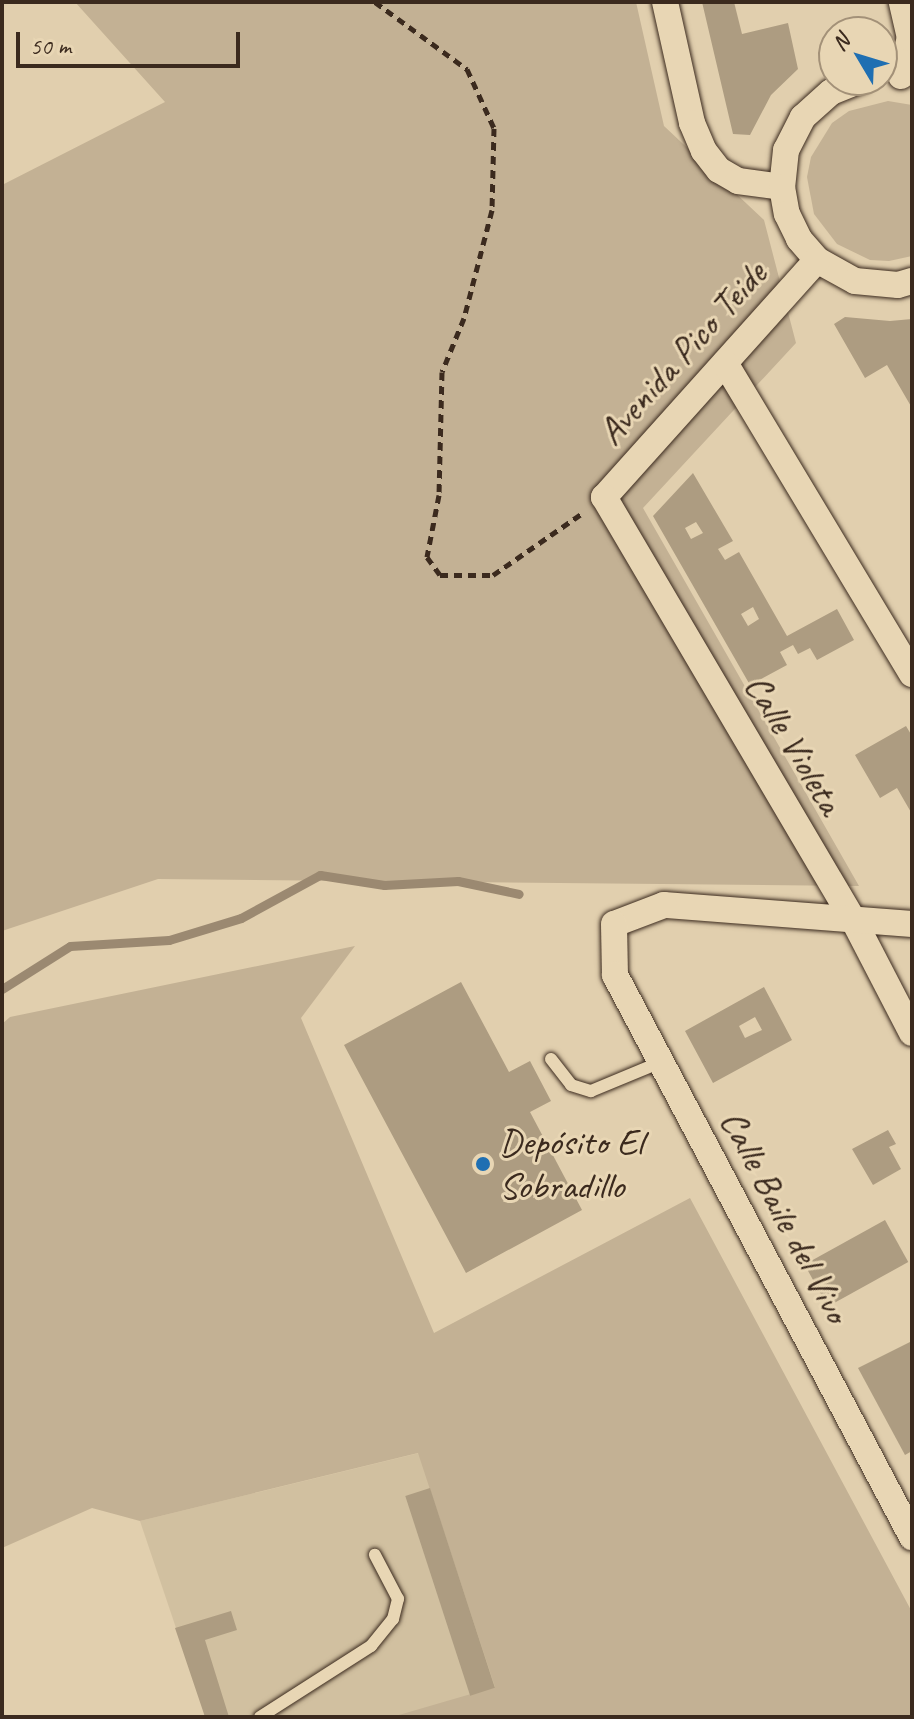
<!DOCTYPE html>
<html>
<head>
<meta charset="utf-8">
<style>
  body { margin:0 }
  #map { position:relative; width:914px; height:1719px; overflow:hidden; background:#e1cfae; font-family:Caveat,sans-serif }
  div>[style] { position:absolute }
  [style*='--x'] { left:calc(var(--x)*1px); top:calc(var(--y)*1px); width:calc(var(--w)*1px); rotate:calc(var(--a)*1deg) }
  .built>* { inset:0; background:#d1c0a0 }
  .green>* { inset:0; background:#c3b194 }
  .stream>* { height:9px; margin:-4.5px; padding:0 4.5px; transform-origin:4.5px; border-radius:4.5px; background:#9b8971 }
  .building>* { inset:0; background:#ad9c81; transform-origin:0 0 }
  .path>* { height:5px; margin-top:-2.5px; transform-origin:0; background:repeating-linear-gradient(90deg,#3b2a1e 0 8px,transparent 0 14px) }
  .roads { filter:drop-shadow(0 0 2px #3b2a1e) drop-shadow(0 0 2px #3b2a1e) }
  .lane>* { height:12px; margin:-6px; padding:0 6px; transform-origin:6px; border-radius:6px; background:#e8d6b4 }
  .street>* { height:26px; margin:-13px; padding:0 13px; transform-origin:13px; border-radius:13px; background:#e8d6b4 }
  .dots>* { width:22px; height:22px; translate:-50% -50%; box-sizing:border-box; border:4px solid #e8d6b4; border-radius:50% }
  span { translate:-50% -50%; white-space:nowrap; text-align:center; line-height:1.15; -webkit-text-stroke:6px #e8d6b4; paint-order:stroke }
  .street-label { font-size:38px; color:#3b2a1e }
  .poi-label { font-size:38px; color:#3b2a1e }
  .left { translate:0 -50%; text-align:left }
  .frame { position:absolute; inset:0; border:4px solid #3b2a1e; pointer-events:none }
  .north { position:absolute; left:818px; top:16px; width:80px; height:80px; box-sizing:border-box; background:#e8d6b4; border:2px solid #a39178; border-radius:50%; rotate:308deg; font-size:22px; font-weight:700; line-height:32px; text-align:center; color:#3b2a1e }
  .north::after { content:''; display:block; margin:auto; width:28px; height:36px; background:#1f6fb2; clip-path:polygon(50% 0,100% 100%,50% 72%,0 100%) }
  .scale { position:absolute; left:16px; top:32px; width:224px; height:36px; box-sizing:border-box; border:4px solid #3b2a1e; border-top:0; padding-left:10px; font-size:24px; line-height:28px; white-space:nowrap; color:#3b2a1e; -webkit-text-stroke:6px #e8d6b4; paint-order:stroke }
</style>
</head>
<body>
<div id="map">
  <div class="built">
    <div style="clip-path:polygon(419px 1453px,499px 1688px,395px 1717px,206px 1717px,140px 1521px)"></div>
  </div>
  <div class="green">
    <div style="clip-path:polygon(75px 2px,636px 2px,664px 126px,764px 220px,796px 343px,643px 508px,859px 886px,158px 879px,2px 931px,2px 185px,165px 102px)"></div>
    <div style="clip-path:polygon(888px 101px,912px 105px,912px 256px,889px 261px,870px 260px,837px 244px,814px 214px,807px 177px,811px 157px,832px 123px,849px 111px)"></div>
    <div style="clip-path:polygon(355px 946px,301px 1018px,434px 1333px,690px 1198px,912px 1612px,912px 1717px,392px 1717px,495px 1687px,418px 1453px,140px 1521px,92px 1508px,2px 1548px,2px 1024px,10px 1017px)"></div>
  </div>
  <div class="stream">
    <div style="--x:2;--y:989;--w:80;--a:-32.3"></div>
    <div style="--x:70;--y:946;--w:99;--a:-3.5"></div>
    <div style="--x:169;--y:940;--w:75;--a:-17"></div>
    <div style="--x:241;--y:918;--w:90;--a:-28.6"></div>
    <div style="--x:320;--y:875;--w:65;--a:8.9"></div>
    <div style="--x:384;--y:885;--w:74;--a:-3.1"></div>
    <div style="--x:458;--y:881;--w:62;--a:12"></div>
  </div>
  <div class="building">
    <div style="clip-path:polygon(702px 2px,734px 2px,742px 34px,788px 23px,798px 69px,771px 95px,750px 135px,733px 134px)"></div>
    <div style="clip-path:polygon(845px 317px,890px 321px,912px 319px,912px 408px,887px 365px,865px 378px,834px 324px)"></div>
    <div style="clip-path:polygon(evenodd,693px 473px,733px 541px,718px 549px,725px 560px,739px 552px,787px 636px,837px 609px,854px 640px,817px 660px,810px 648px,798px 654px,793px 645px,780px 652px,787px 665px,750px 685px,653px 516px,693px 473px,696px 522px,703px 533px,691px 539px,685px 528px,696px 522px,693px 473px,753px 607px,759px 619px,748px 626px,741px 614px,753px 607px)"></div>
    <div style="clip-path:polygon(906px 726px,912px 736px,912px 814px,897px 788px,880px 798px,855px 755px)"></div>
    <div style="clip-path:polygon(461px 982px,509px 1072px,530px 1061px,551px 1101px,530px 1112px,582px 1210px,466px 1273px,344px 1045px)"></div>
    <div style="clip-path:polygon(evenodd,764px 987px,792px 1040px,713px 1083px,685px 1031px,764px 987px,755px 1017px,762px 1030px,745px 1038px,739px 1026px,755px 1017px)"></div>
    <div style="clip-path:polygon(888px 1130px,896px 1144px,889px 1147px,901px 1169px,873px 1185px,852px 1149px)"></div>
    <div style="left:885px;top:1220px;width:48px;height:92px;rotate:61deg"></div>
    <div style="clip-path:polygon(912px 1341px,912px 1451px,905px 1455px,858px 1368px)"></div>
    <div style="left:430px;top:1488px;width:210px;height:26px;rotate:72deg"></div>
    <div style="clip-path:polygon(231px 1611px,237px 1630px,205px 1640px,229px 1717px,205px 1717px,175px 1628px)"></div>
  </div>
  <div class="path">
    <div style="--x:375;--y:2;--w:114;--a:36.1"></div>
    <div style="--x:467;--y:69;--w:65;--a:65.4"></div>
    <div style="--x:494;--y:128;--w:82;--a:91.4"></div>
    <div style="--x:492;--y:210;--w:112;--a:104.5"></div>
    <div style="--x:464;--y:318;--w:58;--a:112.2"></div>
    <div style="--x:442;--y:372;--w:123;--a:91.4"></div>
    <div style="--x:439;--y:495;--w:63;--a:101"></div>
    <div style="--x:427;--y:557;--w:22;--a:54"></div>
    <div style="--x:440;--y:575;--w:53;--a:0"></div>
    <div style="--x:493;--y:575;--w:107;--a:-34.7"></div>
  </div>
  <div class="roads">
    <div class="lane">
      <div style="--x:551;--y:1059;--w:33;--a:52"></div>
      <div style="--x:571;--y:1085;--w:21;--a:17"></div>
      <div style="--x:591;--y:1091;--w:76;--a:-22.5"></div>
      <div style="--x:260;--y:1717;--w:132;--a:-32.6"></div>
      <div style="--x:371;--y:1646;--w:35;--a:-51"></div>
      <div style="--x:393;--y:1619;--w:21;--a:-76"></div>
      <div style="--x:398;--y:1599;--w:50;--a:-117.6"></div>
    </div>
    <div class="street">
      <div style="--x:665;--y:2;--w:124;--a:77.4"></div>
      <div style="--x:692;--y:123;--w:30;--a:67"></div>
      <div style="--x:704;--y:151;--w:24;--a:52"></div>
      <div style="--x:719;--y:170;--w:22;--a:30"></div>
      <div style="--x:738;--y:181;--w:44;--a:7.8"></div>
      <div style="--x:901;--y:76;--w:39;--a:-77"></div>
      <div style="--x:910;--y:38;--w:37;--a:-103"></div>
      <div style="--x:861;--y:80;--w:32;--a:158"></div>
      <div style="--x:831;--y:92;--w:38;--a:138"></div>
      <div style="--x:803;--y:117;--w:37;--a:117"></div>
      <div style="--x:786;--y:150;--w:37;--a:96"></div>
      <div style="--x:782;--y:187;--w:27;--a:80"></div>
      <div style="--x:787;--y:214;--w:28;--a:64"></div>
      <div style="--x:799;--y:239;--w:28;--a:49"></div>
      <div style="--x:817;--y:260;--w:43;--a:28.9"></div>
      <div style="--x:855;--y:281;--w:43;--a:5.3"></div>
      <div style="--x:898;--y:285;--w:15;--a:-16"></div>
      <div style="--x:817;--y:260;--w:319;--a:131.9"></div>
      <div style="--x:604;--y:497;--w:492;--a:59.5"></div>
      <div style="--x:854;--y:921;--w:126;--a:62.6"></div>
      <div style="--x:725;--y:363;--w:363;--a:59"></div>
      <div style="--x:912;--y:924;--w:249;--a:-175.6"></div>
      <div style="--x:664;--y:905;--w:53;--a:159.2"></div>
      <div style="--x:614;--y:924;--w:51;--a:88.9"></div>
      <div style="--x:615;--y:975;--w:636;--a:62.14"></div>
    </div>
  </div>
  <div class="dots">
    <div style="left:483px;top:1164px;background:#1f6fb2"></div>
  </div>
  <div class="street-label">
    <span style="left:682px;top:353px;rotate:-48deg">Avenida Pico Teide</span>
    <span style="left:794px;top:744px;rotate:59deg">Calle Violeta</span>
    <span style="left:785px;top:1216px;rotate:62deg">Calle Baile del Vivo</span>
  </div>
  <div class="poi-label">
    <span class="left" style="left:499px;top:1164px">Depósito El<br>Sobradillo</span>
  </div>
  <div class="frame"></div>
  <div class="north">N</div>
  <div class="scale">50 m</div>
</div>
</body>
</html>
